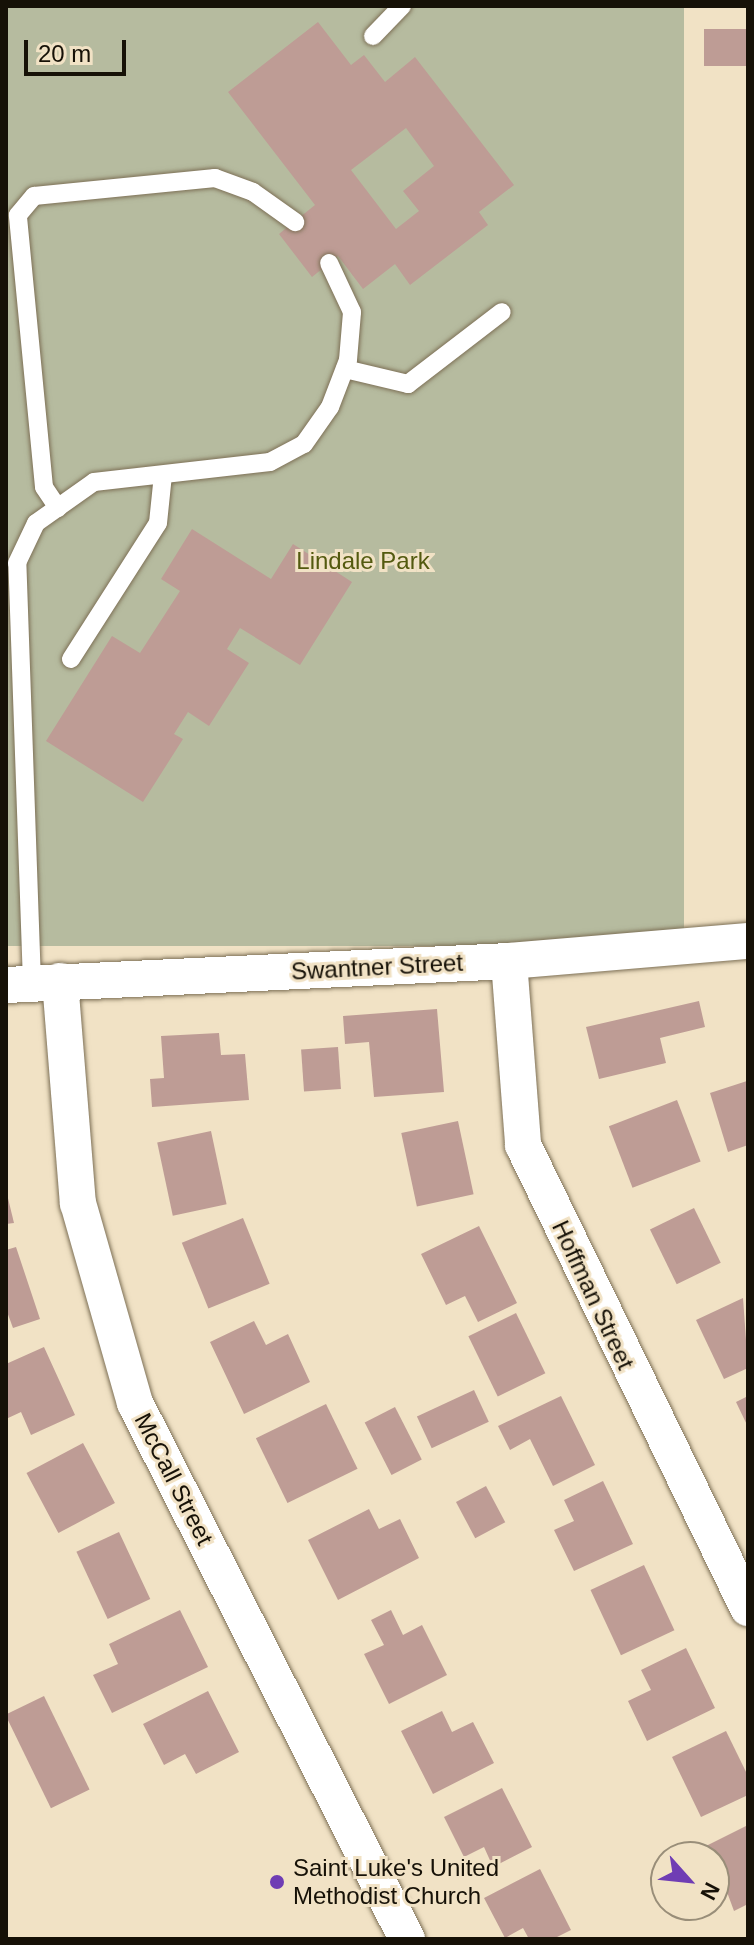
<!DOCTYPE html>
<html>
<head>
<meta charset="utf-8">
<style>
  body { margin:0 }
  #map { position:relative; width:754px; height:1945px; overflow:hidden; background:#f1e2c5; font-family:Arial,sans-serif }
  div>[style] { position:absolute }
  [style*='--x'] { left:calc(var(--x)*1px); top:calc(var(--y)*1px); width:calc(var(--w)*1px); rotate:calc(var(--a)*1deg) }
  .green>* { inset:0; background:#b6bb9f; transform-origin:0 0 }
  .building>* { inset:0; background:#be9c95; transform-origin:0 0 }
  .roads { filter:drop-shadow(0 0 2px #7d7056) drop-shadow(0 0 2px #7d7056) }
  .lane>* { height:18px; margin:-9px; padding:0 9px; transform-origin:9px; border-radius:9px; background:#fff }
  .street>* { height:36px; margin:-18px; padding:0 18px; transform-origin:18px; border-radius:18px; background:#fff }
  .dots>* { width:22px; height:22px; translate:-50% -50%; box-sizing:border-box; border:4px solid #f1e2c5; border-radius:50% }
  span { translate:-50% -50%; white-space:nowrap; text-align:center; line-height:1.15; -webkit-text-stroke:6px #f1e2c5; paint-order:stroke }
  .park-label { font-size:24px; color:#535a0f }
  .street-label { font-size:24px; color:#161107 }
  .poi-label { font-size:24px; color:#161107 }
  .left { translate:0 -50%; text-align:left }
  .frame { position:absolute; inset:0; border:8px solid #161107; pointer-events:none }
  .north { position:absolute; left:650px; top:1841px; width:80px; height:80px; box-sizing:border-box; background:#f1e2c5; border:2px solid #998e79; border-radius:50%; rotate:117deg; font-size:22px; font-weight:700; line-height:32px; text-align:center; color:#161107 }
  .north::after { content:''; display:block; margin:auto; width:28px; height:36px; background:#6f3db4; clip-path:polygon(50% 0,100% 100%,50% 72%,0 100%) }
  .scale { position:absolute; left:24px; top:40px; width:102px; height:36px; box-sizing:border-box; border:4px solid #161107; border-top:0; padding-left:10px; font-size:24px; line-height:28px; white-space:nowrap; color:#161107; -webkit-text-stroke:6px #f1e2c5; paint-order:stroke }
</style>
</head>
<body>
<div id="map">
  <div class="green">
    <div style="left:6px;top:6px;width:678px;height:940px"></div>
  </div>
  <div class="building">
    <div style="clip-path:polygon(evenodd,318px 22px,351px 65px,364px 55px,385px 82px,415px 57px,514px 185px,479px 212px,488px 225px,410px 285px,395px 264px,363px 289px,338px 256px,312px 277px,279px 234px,315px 205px,228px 92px,318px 22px,406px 128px,434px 166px,403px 191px,419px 211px,396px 229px,351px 170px,406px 128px)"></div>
    <div style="left:748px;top:29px;width:37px;height:44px;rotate:90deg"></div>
    <div style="clip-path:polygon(192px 529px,271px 579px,293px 544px,352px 582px,300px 665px,240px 628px,227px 649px,249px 663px,209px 726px,188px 712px,174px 734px,183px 739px,143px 802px,46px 741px,112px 636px,140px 653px,180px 591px,161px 579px)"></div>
    <div style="clip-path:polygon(699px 1001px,705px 1027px,660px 1038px,666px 1063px,599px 1079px,586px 1027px)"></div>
    <div style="clip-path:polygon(437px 1009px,444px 1092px,374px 1097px,369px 1042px,345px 1044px,343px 1016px)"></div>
    <div style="clip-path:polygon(219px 1033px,221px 1055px,245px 1054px,249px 1100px,152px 1107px,150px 1079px,164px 1078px,161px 1036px)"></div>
    <div style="left:338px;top:1047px;width:42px;height:37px;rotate:86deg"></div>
    <div style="clip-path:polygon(747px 1081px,748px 1145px,728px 1152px,710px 1093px)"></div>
    <div style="left:677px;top:1100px;width:66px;height:73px;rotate:69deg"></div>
    <div style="left:458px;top:1121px;width:75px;height:58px;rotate:78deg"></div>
    <div style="left:211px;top:1131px;width:75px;height:55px;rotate:78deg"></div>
    <div style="clip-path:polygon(6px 1190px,14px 1223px,6px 1224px)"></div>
    <div style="left:694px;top:1208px;width:61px;height:49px;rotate:64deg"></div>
    <div style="left:243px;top:1218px;width:71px;height:66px;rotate:68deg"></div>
    <div style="clip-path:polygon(479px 1226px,517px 1303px,478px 1322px,465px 1296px,446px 1305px,421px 1254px)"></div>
    <div style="clip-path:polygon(16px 1247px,40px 1319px,13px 1328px,6px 1309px,6px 1250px)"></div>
    <div style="clip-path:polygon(743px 1298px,748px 1368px,724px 1379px,696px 1320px)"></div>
    <div style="left:516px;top:1313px;width:67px;height:53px;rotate:64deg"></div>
    <div style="clip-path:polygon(254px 1321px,266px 1345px,288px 1334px,310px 1382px,244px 1414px,210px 1342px)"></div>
    <div style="clip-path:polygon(44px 1347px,75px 1415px,31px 1435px,21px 1412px,6px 1419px,6px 1364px)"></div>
    <div style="left:474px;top:1390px;width:35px;height:63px;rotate:65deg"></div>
    <div style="clip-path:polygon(561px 1396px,595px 1465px,553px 1486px,530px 1439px,510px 1450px,498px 1426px)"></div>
    <div style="clip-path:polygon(748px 1396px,748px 1427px,736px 1402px)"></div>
    <div style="left:326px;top:1404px;width:72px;height:78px;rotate:64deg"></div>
    <div style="left:395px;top:1407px;width:59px;height:34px;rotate:63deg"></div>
    <div style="left:83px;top:1443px;width:68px;height:64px;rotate:62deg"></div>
    <div style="clip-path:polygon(603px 1481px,633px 1544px,574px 1571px,554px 1530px,574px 1521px,564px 1500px)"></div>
    <div style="left:486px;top:1486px;width:41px;height:34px;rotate:62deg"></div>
    <div style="clip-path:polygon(369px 1509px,379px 1529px,400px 1519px,419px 1558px,338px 1600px,308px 1540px)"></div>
    <div style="left:119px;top:1532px;width:74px;height:47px;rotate:65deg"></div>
    <div style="left:644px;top:1565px;width:72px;height:59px;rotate:65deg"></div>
    <div style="clip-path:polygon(180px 1610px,208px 1667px,112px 1713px,93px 1675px,118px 1664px,109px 1644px)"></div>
    <div style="clip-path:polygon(391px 1610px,403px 1635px,422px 1625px,447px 1675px,389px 1704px,364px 1654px,384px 1645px,371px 1620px)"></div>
    <div style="clip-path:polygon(686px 1648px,715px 1708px,647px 1741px,628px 1701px,651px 1690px,641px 1670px)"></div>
    <div style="clip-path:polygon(208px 1691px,239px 1752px,196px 1774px,185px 1754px,164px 1765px,143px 1724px)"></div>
    <div style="left:44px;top:1696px;width:104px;height:43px;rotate:64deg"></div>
    <div style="clip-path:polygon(442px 1711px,452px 1732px,473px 1722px,494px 1763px,433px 1794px,401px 1731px)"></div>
    <div style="clip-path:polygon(726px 1731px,748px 1776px,748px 1795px,701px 1817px,672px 1757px)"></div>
    <div style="clip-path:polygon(502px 1788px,532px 1847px,493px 1867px,484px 1847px,464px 1857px,444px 1817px)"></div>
    <div style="clip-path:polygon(748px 1825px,748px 1904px,734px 1911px,714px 1857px,704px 1847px)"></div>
    <div style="clip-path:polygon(540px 1869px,571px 1930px,553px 1939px,529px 1939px,523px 1928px,505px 1938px,484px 1898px)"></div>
  </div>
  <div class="roads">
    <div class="lane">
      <div style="--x:373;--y:36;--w:42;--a:-46"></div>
      <div style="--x:345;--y:369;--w:65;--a:13.4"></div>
      <div style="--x:408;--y:384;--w:118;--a:-37.5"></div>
      <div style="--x:58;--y:508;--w:25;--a:-124"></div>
      <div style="--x:44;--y:487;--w:273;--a:-95.5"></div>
      <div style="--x:18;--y:215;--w:25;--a:-50"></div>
      <div style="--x:34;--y:196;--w:182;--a:-5.7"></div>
      <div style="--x:215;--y:178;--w:40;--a:20.2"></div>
      <div style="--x:253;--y:192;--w:52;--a:35.5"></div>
      <div style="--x:71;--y:659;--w:161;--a:-57.4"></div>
      <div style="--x:158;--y:523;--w:48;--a:-84.1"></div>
      <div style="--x:32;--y:983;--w:420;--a:-92"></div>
      <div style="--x:17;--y:563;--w:44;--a:-64.6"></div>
      <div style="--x:36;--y:523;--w:71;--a:-35.3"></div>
      <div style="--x:94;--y:482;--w:177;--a:-6.5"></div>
      <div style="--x:270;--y:462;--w:38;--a:-28"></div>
      <div style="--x:304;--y:444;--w:45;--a:-54.9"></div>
      <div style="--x:330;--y:407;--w:50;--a:-69"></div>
      <div style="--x:348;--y:360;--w:48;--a:-85.2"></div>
      <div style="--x:352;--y:312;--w:54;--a:-115.1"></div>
    </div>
    <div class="street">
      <div style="--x:509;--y:961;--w:185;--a:85.6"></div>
      <div style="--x:523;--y:1145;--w:515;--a:64.08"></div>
      <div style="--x:60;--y:981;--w:223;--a:85.4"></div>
      <div style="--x:78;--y:1203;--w:208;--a:74.1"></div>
      <div style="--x:135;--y:1403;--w:601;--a:63.09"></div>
      <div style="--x:6;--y:985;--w:504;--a:-2.73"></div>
      <div style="--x:509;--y:961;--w:240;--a:-4.8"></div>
    </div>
  </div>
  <div class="dots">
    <div style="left:277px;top:1882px;background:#6f3db4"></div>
  </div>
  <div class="park-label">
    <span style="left:363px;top:561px">Lindale Park</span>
  </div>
  <div class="street-label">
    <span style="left:377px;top:967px;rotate:-3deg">Swantner Street</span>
    <span style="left:593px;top:1295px;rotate:65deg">Hoffman Street</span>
    <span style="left:174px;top:1479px;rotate:63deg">McCall Street</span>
  </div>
  <div class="poi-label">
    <span class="left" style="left:293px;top:1882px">Saint Luke's United<br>Methodist Church</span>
  </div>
  <div class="frame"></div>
  <div class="north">N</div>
  <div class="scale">20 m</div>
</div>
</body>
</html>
